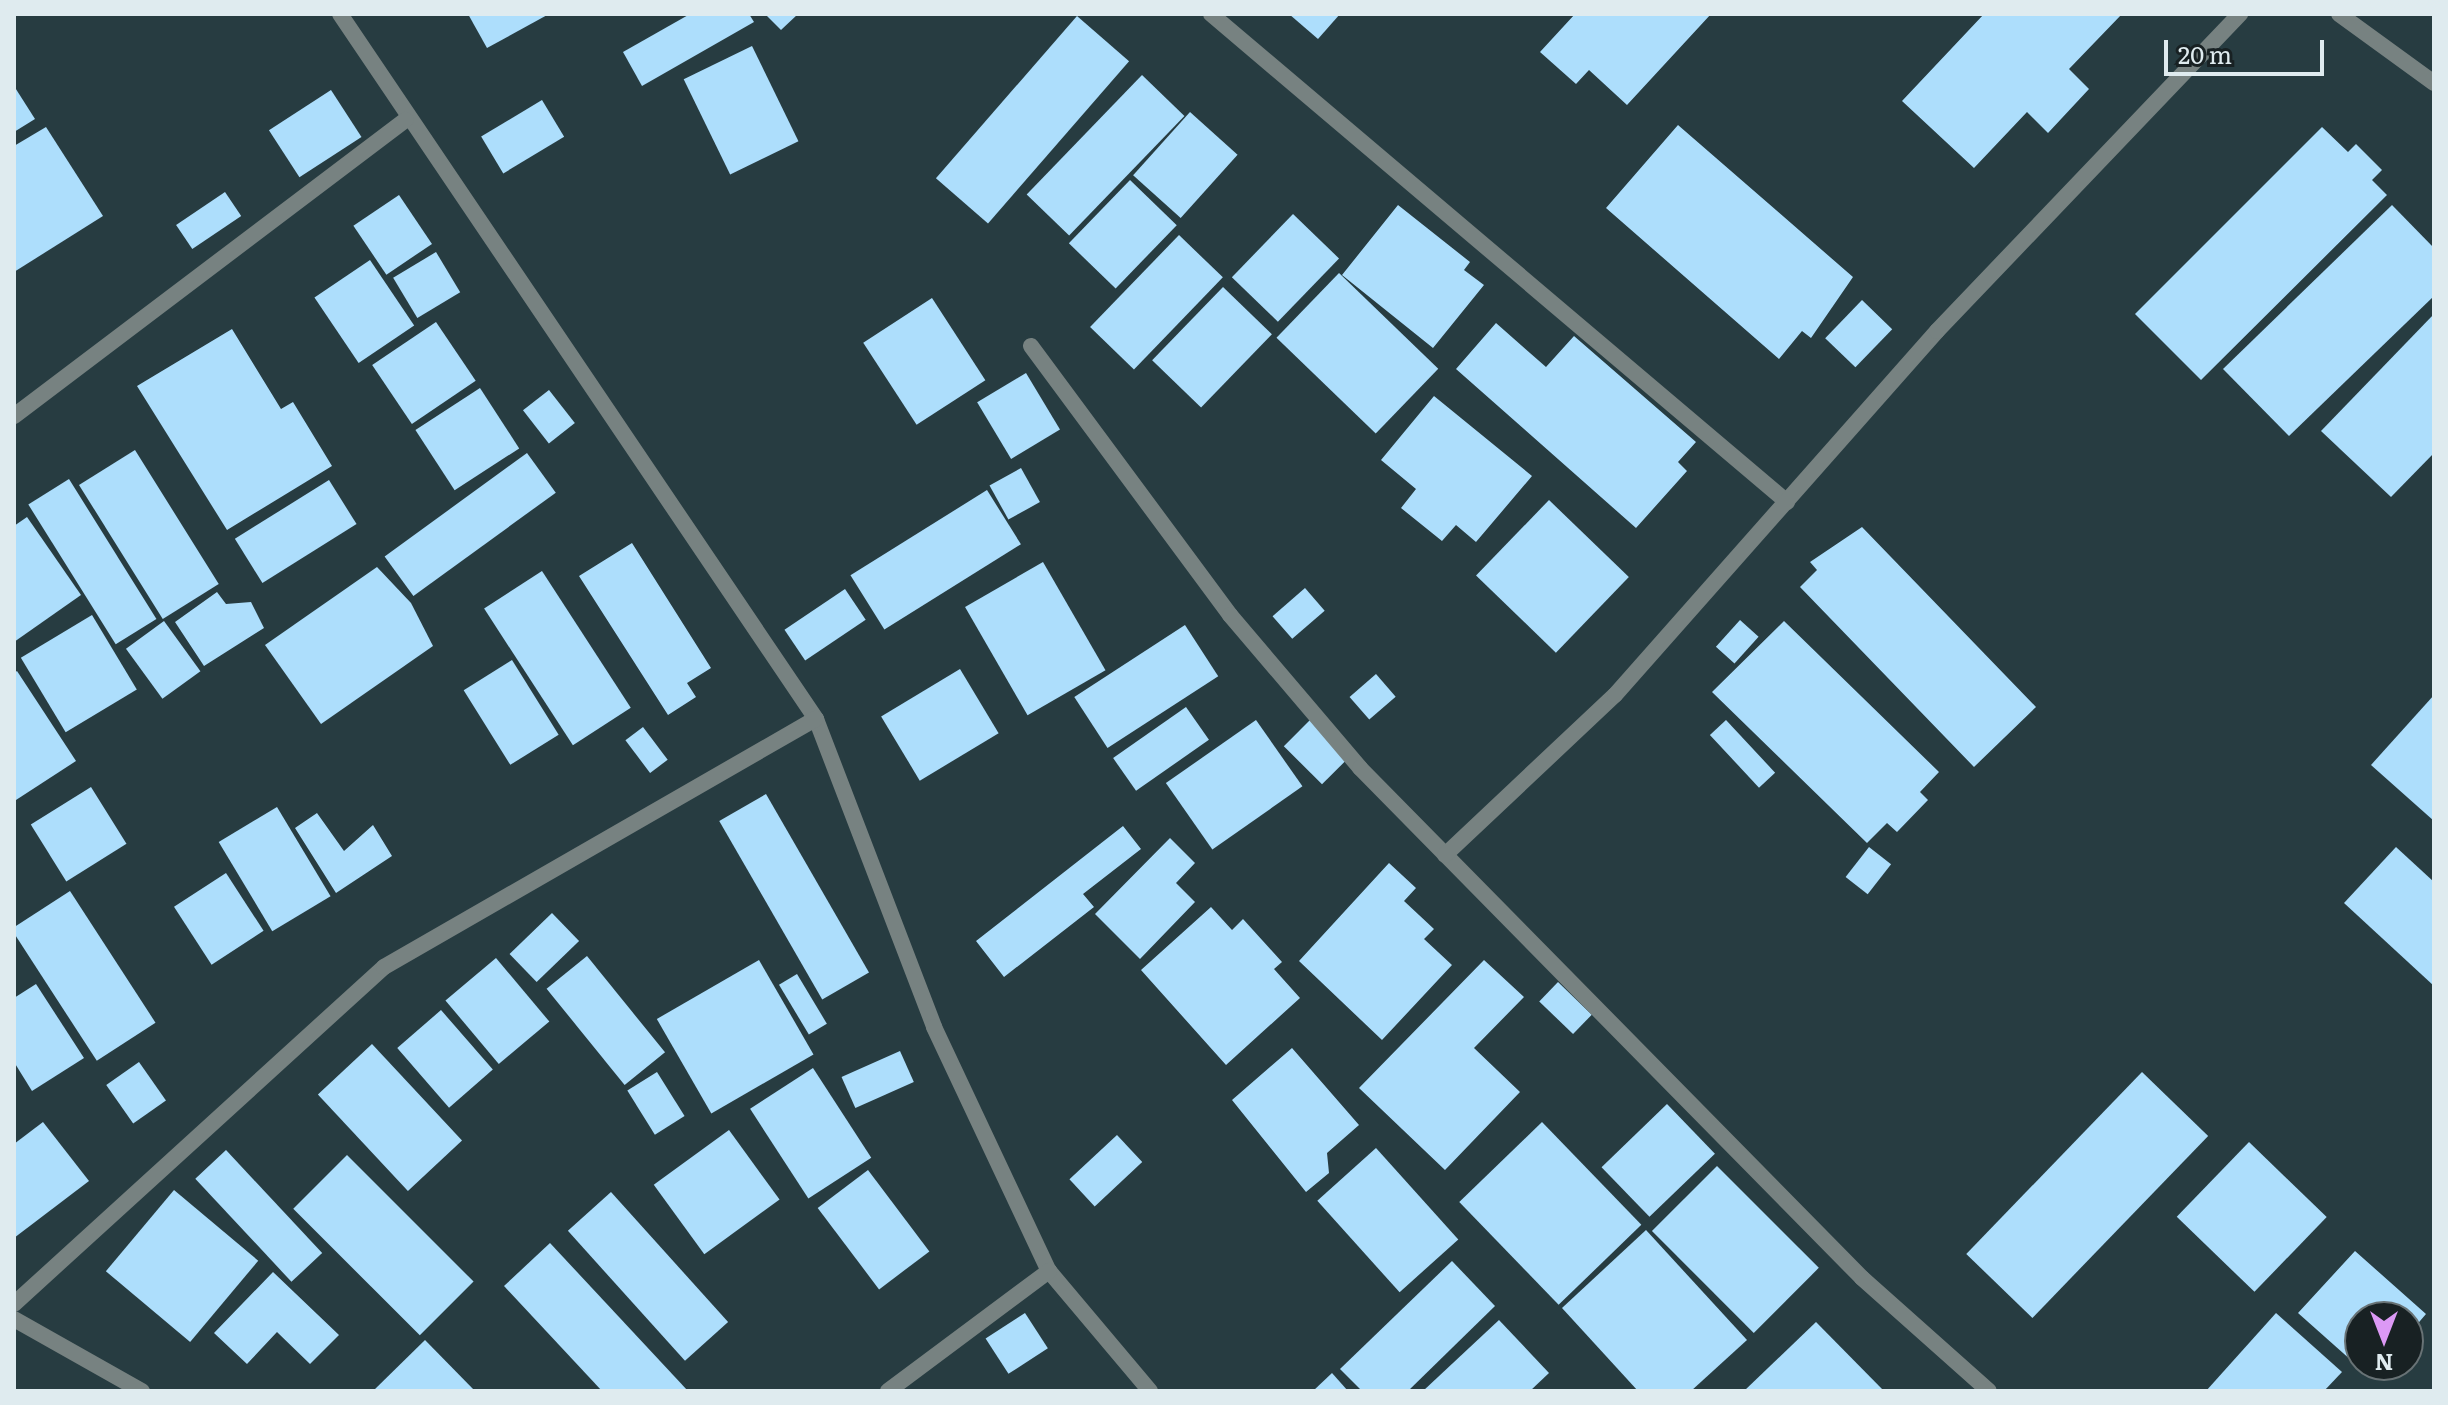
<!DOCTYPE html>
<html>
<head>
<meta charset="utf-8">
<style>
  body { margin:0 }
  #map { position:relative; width:2448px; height:1405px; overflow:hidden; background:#273c41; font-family:Literata,serif }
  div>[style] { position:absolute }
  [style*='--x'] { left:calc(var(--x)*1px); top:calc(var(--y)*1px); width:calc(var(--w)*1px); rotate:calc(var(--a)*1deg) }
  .building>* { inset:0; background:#addefc; transform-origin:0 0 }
  .street>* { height:16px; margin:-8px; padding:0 8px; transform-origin:8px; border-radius:8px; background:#778281 }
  span { translate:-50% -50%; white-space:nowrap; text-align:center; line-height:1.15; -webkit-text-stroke:8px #182123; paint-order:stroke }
  .frame { position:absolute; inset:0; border:16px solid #dfebef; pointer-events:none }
  .north { position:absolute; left:2344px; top:1301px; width:80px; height:80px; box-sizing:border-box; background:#182123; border:2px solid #687275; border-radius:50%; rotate:180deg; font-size:22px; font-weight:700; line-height:32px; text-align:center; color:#dfebef }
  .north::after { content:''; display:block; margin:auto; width:28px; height:36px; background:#dc99f5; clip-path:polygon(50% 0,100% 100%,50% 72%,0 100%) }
  .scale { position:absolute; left:2164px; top:40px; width:160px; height:36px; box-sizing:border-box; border:4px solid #dfebef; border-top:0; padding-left:10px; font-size:24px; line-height:28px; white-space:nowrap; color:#dfebef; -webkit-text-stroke:6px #182123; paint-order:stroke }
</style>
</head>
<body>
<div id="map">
  <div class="building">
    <div style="clip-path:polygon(468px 14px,549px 14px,487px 48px)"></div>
    <div style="clip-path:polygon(690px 14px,749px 14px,754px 22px,642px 86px,623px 52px)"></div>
    <div style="clip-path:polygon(765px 14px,798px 14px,781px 30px)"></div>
    <div style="clip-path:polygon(1289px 14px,1340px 14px,1318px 39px)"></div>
    <div style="clip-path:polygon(1575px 14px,1711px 14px,1627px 105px,1589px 70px,1576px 84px,1540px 52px)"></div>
    <div style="clip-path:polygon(1984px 14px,2122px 14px,2069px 69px,2089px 89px,2048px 133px,2027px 112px,1974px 168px,1902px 101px)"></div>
    <div style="left:1077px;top:16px;width:69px;height:215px;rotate:41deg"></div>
    <div style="left:752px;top:46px;width:106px;height:76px;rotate:64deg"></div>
    <div style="left:1142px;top:75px;width:59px;height:166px;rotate:44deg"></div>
    <div style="clip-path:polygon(14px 86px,35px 119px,14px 132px)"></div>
    <div style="left:331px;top:90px;width:56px;height:74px;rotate:57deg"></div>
    <div style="left:542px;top:100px;width:43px;height:71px;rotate:59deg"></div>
    <div style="left:1190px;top:112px;width:64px;height:85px;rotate:42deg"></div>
    <div style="clip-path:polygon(1678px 125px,1853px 277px,1811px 338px,1802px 331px,1779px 359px,1606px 208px)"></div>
    <div style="clip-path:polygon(46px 127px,103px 216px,14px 272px,14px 146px)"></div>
    <div style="clip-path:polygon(2322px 127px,2348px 152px,2356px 144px,2382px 170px,2372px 180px,2387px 195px,2201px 380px,2135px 314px)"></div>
    <div style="left:1130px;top:180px;width:65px;height:88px;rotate:44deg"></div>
    <div style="left:225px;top:192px;width:29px;height:59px;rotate:56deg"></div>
    <div style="left:399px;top:195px;width:59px;height:55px;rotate:56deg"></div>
    <div style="clip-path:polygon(1398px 205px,1470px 262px,1464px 270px,1484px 285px,1433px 348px,1342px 275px)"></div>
    <div style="clip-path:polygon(2392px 205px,2434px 248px,2434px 296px,2289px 436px,2223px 369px)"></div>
    <div style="left:1293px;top:214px;width:64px;height:88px;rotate:44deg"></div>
    <div style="left:1179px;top:235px;width:61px;height:128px;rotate:44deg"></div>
    <div style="left:436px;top:252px;width:47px;height:50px;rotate:59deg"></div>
    <div style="left:370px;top:260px;width:79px;height:67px;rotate:56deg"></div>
    <div style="left:1339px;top:273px;width:138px;height:90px;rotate:44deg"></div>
    <div style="left:1223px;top:287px;width:68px;height:102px;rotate:44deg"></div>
    <div style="left:932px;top:298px;width:98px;height:82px;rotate:57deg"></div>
    <div style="left:1862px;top:300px;width:42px;height:53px;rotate:44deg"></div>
    <div style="clip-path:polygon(2434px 314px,2434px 453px,2391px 497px,2321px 431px)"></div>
    <div style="left:436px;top:322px;width:71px;height:77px;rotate:56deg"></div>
    <div style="clip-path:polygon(1496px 323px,1546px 367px,1574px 336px,1696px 442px,1678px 462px,1687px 471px,1636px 528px,1456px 369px)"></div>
    <div style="clip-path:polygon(232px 329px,281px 409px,293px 402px,332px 466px,227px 530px,137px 386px)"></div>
    <div style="left:1026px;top:373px;width:66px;height:57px;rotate:59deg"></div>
    <div style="left:480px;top:388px;width:72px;height:77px;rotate:57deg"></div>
    <div style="left:549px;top:390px;width:42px;height:33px;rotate:52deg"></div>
    <div style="clip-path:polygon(1434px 396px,1532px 476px,1476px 542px,1456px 525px,1442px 541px,1401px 508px,1416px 489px,1381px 460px)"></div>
    <div style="left:135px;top:450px;width:158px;height:66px;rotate:58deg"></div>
    <div style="left:527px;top:453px;width:49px;height:176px;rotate:54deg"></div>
    <div style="left:1021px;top:468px;width:39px;height:36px;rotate:61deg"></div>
    <div style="left:69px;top:479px;width:165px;height:48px;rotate:58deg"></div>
    <div style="left:329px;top:480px;width:52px;height:111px;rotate:58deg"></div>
    <div style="left:987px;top:490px;width:64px;height:161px;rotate:58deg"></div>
    <div style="left:1549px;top:500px;width:111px;height:105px;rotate:44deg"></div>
    <div style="clip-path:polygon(27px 517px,81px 595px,14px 642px,14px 526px)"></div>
    <div style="clip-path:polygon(1862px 527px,2036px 707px,1974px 767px,1800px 587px,1817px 570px,1810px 562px)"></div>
    <div style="clip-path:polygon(632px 543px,711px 668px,687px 683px,696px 697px,668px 715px,579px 576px)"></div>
    <div style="left:1043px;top:562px;width:125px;height:90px;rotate:60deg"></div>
    <div style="clip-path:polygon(377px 567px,411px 603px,433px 646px,321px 724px,265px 645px)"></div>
    <div style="left:542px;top:571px;width:163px;height:69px;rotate:57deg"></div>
    <div style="left:1305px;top:588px;width:30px;height:43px;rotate:49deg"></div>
    <div style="left:845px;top:589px;width:37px;height:73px;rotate:56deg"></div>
    <div style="clip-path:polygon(217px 592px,226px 604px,251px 602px,264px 628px,204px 666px,175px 622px)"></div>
    <div style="left:92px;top:615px;width:87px;height:83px;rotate:59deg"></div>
    <div style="left:1740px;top:620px;width:25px;height:36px;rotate:42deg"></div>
    <div style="left:164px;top:621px;width:62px;height:47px;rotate:54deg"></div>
    <div style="clip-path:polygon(1784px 621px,1939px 772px,1920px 792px,1928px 800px,1897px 832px,1887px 823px,1867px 843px,1712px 692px)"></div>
    <div style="left:1185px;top:625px;width:61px;height:132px;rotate:57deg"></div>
    <div style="left:512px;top:660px;width:88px;height:57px;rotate:58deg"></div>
    <div style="left:960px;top:669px;width:75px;height:92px;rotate:59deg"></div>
    <div style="clip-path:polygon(17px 671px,76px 761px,16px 800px,14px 673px)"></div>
    <div style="left:1376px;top:674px;width:30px;height:35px;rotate:49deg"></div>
    <div style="clip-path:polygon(2434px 695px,2434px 821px,2371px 765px)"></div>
    <div style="left:1186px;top:707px;width:40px;height:89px;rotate:55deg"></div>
    <div style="left:1256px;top:720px;width:81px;height:110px;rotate:55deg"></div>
    <div style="left:1310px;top:720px;width:54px;height:37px;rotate:45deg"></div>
    <div style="left:1726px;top:720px;width:72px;height:22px;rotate:47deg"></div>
    <div style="left:643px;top:727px;width:41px;height:22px;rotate:53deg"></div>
    <div style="left:91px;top:787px;width:67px;height:71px;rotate:58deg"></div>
    <div style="left:766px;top:794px;width:206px;height:54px;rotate:60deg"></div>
    <div style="left:277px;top:807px;width:104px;height:68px;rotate:59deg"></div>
    <div style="clip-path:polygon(317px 813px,344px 851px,373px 825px,392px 856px,336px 893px,295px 828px)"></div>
    <div style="clip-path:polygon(1123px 826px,1141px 849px,1083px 894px,1094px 907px,1004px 977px,976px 941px)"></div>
    <div style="clip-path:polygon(1170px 838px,1195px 863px,1176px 883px,1195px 902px,1140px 959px,1095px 914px)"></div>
    <div style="left:1869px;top:847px;width:28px;height:38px;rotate:38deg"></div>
    <div style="clip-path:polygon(2396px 847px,2434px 882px,2434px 986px,2344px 903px)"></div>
    <div style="clip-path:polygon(1389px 863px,1416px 888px,1404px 901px,1434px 929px,1424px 939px,1452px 965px,1382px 1040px,1299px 961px)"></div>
    <div style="left:226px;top:873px;width:69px;height:62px;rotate:57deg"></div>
    <div style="left:70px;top:891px;width:157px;height:70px;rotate:57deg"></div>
    <div style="clip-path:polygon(1211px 907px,1232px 930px,1243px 919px,1282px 962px,1274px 969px,1300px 998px,1226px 1065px,1141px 970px)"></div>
    <div style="left:552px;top:913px;width:39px;height:59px;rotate:46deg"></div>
    <div style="left:587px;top:956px;width:124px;height:52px;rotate:51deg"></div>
    <div style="left:496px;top:958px;width:83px;height:66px;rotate:50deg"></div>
    <div style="left:759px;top:960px;width:109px;height:118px;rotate:60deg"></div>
    <div style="clip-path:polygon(1484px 960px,1524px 997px,1474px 1048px,1520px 1092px,1445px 1170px,1359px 1088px)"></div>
    <div style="left:797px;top:974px;width:58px;height:21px;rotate:59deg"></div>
    <div style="left:1558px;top:982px;width:47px;height:27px;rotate:44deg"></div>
    <div style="clip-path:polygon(36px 984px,84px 1058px,32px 1091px,14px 1062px,14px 998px)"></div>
    <div style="left:441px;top:1010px;width:79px;height:58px;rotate:49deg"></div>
    <div style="left:372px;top:1044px;width:132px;height:74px;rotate:47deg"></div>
    <div style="clip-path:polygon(1292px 1048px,1359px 1125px,1327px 1153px,1329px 1173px,1306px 1192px,1232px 1100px)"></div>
    <div style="left:900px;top:1051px;width:34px;height:64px;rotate:66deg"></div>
    <div style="left:139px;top:1062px;width:47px;height:40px;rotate:55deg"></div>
    <div style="left:813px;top:1068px;width:107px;height:75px;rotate:57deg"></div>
    <div style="left:657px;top:1072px;width:52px;height:35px;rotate:58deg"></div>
    <div style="left:2142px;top:1072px;width:92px;height:253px;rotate:44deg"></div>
    <div style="left:1667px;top:1104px;width:69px;height:91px;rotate:46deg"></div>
    <div style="clip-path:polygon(43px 1122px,89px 1181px,14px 1238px,14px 1144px)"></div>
    <div style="left:1542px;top:1122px;width:143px;height:115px;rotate:46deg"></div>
    <div style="left:729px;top:1130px;width:86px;height:93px;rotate:54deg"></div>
    <div style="left:1117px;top:1135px;width:37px;height:65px;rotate:47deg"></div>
    <div style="left:2249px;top:1142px;width:108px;height:104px;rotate:44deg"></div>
    <div style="left:1376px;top:1148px;width:123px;height:79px;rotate:48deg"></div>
    <div style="left:226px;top:1150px;width:141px;height:42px;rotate:47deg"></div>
    <div style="left:347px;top:1155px;width:179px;height:76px;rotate:45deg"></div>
    <div style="left:1717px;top:1166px;width:144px;height:92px;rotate:45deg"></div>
    <div style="left:868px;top:1170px;width:102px;height:63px;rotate:53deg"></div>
    <div style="left:174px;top:1190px;width:110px;height:106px;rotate:40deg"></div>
    <div style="left:611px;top:1192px;width:175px;height:58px;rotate:48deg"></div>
    <div style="clip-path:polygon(1646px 1230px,1747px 1340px,1691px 1391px,1638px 1391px,1562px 1308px)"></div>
    <div style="clip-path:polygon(550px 1243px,688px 1391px,602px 1391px,504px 1286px)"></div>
    <div style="clip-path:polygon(2355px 1251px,2426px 1314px,2408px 1335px,2408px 1317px,2360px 1317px,2360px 1365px,2381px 1365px,2370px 1377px,2298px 1313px)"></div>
    <div style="clip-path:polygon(1452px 1261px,1495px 1306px,1408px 1391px,1362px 1391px,1340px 1369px)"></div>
    <div style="clip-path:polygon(273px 1272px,339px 1335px,310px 1364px,277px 1332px,247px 1364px,214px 1333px)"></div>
    <div style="left:1025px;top:1313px;width:42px;height:47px;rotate:57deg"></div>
    <div style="clip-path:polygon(2276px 1313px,2342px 1372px,2324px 1391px,2206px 1391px)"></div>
    <div style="clip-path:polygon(1499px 1320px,1549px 1373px,1530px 1391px,1423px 1391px)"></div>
    <div style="clip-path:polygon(1816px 1322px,1884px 1391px,1744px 1391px)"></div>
    <div style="clip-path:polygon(425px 1340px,475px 1391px,373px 1391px)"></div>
    <div style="clip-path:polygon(1332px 1373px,1348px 1391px,1313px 1391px)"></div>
  </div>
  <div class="street">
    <div style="--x:340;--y:14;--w:851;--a:55.97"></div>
    <div style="--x:816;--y:719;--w:330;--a:69"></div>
    <div style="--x:934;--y:1027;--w:270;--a:64.8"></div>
    <div style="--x:1049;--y:1271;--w:157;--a:49.9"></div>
    <div style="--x:1211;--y:14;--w:755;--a:40.27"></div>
    <div style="--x:2339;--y:14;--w:117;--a:36"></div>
    <div style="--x:1031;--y:346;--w:335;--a:53.5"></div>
    <div style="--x:1230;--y:615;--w:201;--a:49.6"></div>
    <div style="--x:1360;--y:768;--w:716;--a:45.45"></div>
    <div style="--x:1862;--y:1278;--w:170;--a:41.7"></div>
    <div style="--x:14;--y:416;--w:491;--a:-37.1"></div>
    <div style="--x:1445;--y:855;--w:233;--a:-43.3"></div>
    <div style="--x:1615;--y:695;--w:486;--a:-48.5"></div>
    <div style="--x:1937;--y:331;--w:439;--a:-46.3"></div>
    <div style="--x:14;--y:1304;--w:500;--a:-42.33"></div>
    <div style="--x:384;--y:967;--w:498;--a:-29.9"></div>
    <div style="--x:14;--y:1319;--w:147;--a:29.4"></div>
    <div style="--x:888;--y:1391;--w:201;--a:-36.7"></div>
  </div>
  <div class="frame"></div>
  <div class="north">N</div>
  <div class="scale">20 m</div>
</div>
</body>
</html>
